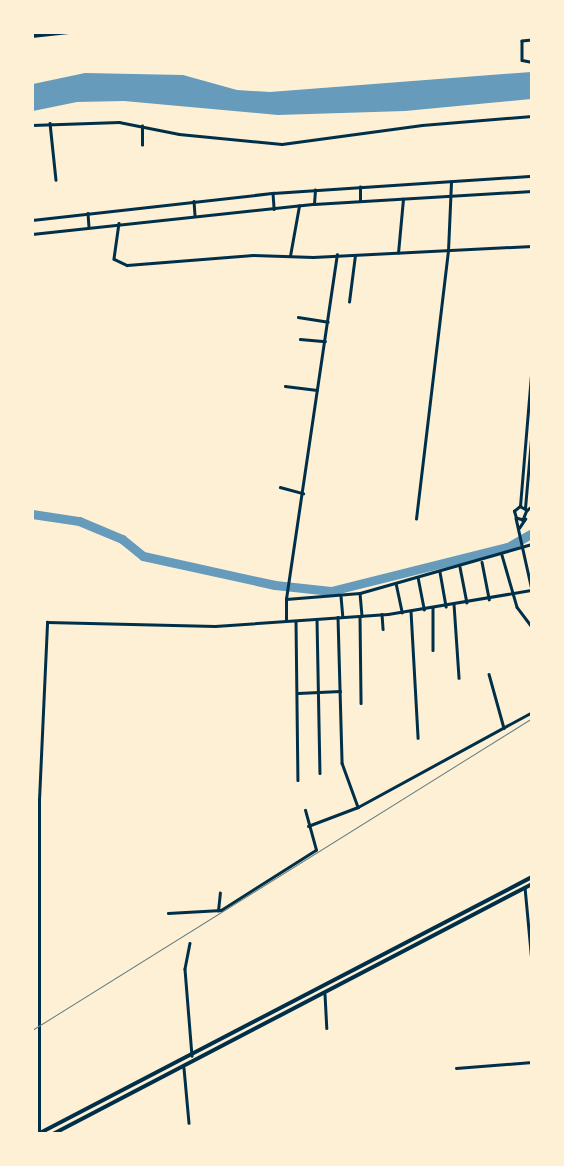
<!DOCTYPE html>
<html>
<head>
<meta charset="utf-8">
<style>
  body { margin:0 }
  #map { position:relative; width:564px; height:1166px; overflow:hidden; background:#fdf0d5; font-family:Montserrat,sans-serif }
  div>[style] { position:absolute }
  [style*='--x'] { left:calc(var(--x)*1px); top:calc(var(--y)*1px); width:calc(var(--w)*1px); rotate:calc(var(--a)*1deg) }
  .water>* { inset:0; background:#669bbc }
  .river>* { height:9px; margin:-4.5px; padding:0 4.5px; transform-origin:4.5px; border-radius:4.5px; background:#669bbc }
  .minor>* { height:2.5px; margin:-1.25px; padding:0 1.25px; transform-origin:1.25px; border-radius:1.25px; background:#003049 }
  .primary>* { height:4px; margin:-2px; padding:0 2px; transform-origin:2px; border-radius:2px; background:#003049 }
  .trunk>* { height:4px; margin:-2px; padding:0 2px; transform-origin:2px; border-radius:2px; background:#003049 }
  .rail>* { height:1px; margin:-0.5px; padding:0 0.5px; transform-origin:0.5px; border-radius:0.5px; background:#657d81 }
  span { translate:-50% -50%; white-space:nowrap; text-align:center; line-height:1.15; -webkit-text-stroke:5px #fdf0d5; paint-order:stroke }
  .frame { position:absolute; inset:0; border:34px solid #fdf0d5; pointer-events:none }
</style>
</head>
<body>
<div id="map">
  <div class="water">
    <div style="clip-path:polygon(531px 72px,531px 99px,405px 111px,278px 115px,124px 101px,77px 102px,33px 111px,33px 84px,85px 73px,183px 75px,237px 90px,270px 92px)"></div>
  </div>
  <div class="river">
    <div style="--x:32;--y:514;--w:48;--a:8.5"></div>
    <div style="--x:79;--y:521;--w:47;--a:22.7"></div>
    <div style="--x:122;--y:539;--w:27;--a:39"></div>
    <div style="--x:143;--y:556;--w:135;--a:12.4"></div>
    <div style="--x:275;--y:585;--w:56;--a:6.1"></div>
    <div style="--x:331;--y:591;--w:182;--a:-14"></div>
    <div style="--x:508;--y:547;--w:28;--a:-30"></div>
  </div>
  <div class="minor">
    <div style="--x:532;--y:40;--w:10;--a:174"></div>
    <div style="--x:522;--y:41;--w:19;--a:90"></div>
    <div style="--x:522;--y:60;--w:10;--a:11"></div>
    <div style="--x:50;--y:123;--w:57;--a:84"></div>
    <div style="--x:32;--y:125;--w:87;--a:-2"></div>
    <div style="--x:119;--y:122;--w:61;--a:11.3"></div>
    <div style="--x:179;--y:134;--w:103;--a:5.5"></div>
    <div style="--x:282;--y:144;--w:141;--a:-7.7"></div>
    <div style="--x:422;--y:125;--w:110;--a:-4.7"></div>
    <div style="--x:142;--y:145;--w:19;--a:-90"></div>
    <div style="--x:273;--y:193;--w:16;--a:86"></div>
    <div style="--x:194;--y:201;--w:15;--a:86"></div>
    <div style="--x:360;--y:201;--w:14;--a:-90"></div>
    <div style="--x:314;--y:204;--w:14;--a:-86"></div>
    <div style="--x:88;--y:213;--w:13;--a:86"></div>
    <div style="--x:32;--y:220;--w:243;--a:-6.4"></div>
    <div style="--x:273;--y:193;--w:260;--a:-3.8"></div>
    <div style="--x:119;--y:223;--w:36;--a:98"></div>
    <div style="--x:114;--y:259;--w:14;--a:25"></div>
    <div style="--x:127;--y:265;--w:126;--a:-4.5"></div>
    <div style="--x:253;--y:255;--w:60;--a:1.9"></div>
    <div style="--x:313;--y:257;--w:219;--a:-2.9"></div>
    <div style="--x:32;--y:234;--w:284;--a:-6.1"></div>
    <div style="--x:314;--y:204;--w:218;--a:-3.4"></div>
    <div style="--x:398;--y:253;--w:54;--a:-84.7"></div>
    <div style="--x:290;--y:256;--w:51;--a:-79.8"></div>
    <div style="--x:349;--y:302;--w:47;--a:-82.7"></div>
    <div style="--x:298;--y:317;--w:30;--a:9"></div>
    <div style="--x:300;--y:339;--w:25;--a:5"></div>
    <div style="--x:285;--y:386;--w:32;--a:7"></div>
    <div style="--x:280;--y:487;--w:24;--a:15"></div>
    <div style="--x:520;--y:506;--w:8;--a:30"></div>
    <div style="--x:527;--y:510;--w:11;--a:112"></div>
    <div style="--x:523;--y:520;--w:7;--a:-164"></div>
    <div style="--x:516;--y:518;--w:7;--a:-106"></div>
    <div style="--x:514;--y:511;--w:8;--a:-40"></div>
    <div style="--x:520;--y:506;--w:144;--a:-85.2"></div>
    <div style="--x:525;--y:508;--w:80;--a:-85"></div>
    <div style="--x:527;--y:510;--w:6;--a:-39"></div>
    <div style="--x:516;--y:518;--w:74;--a:77.5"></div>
    <div style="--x:416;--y:519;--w:270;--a:-83.2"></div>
    <div style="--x:448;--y:251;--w:69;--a:-87.5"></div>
    <div style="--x:519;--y:528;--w:11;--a:-56"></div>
    <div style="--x:502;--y:555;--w:54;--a:73.9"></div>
    <div style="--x:517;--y:607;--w:25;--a:53"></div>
    <div style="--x:482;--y:562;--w:38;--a:79"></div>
    <div style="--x:460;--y:567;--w:36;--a:79"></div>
    <div style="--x:440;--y:572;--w:35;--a:80"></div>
    <div style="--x:418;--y:577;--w:33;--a:79"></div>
    <div style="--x:396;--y:583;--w:30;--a:78"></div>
    <div style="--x:360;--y:593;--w:23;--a:85"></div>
    <div style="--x:341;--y:596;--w:21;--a:85"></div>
    <div style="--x:286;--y:599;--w:348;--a:-81.6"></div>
    <div style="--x:454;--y:604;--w:74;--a:86.1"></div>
    <div style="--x:433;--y:608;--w:42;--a:90"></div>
    <div style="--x:411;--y:611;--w:127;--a:86.8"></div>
    <div style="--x:382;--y:614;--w:15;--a:86"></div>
    <div style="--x:360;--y:616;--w:87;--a:89.3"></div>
    <div style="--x:338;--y:617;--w:146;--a:88.4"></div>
    <div style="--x:342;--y:763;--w:47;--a:70"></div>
    <div style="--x:317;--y:619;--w:154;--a:88.9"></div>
    <div style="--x:286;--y:621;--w:22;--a:-90"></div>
    <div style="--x:286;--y:599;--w:74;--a:-4.6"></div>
    <div style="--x:360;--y:593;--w:179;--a:-15.9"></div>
    <div style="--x:296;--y:621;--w:159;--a:89.3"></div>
    <div style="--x:489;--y:674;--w:56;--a:74.5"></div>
    <div style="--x:298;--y:693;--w:42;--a:-2.7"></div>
    <div style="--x:308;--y:826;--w:53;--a:-20.8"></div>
    <div style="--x:358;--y:807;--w:198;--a:-28.6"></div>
    <div style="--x:525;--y:887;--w:75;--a:84.7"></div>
    <div style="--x:218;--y:911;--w:18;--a:-84"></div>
    <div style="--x:168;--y:913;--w:53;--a:-3.2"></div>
    <div style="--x:221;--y:910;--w:112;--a:-32.3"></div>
    <div style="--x:316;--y:850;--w:41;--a:-105.4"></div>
    <div style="--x:190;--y:943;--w:26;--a:101"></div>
    <div style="--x:185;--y:969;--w:87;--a:85.4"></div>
    <div style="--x:325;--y:994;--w:34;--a:87"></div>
    <div style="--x:184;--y:1068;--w:55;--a:84.8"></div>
    <div style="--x:456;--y:1068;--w:76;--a:-4.5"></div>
    <div style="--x:39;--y:1133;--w:333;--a:-90"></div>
    <div style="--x:39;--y:800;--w:178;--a:-87.4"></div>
    <div style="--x:47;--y:622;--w:168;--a:1.4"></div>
    <div style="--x:215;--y:626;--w:173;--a:-4"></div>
    <div style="--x:388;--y:614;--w:146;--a:-9.5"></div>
    <div style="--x:531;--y:1134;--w:42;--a:-88.6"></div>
  </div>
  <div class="primary">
    <div style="--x:32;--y:36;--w:37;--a:-6"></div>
  </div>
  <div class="trunk">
    <div style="--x:38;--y:1134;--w:557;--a:-27.49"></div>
    <div style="--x:53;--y:1134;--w:540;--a:-27.56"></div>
  </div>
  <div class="rail">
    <div style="--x:32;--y:1030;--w:589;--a:-31.96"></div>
  </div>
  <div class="frame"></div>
</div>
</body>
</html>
